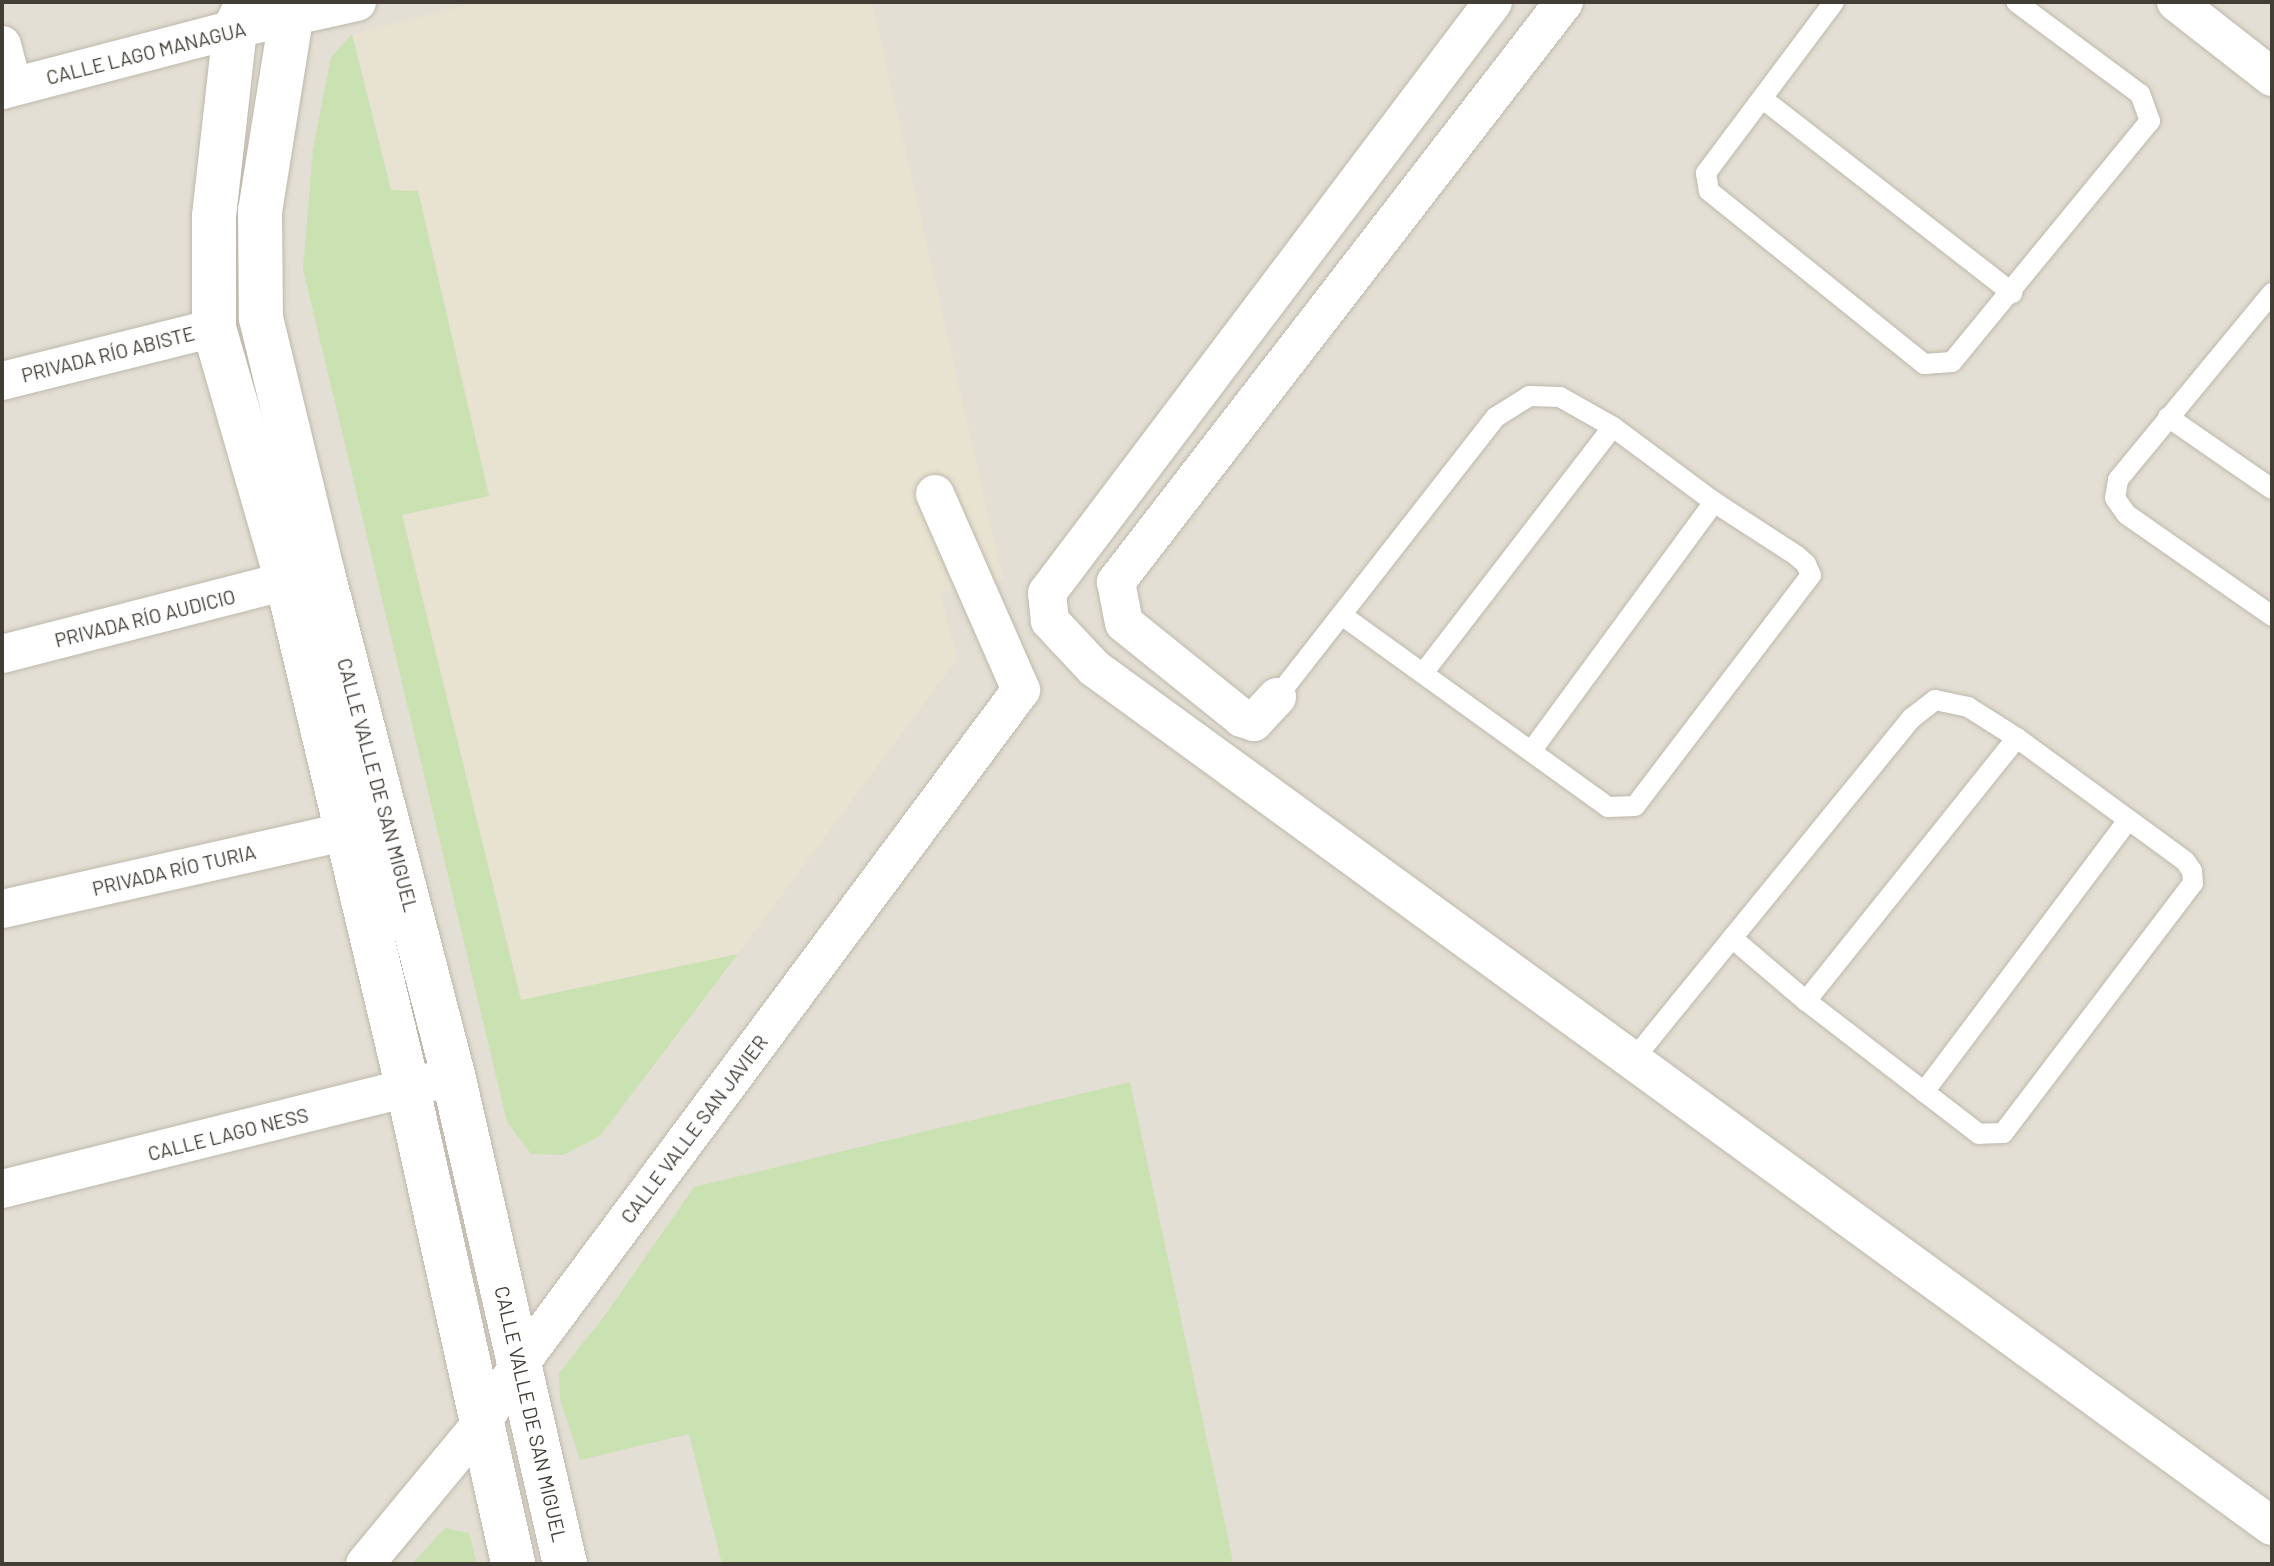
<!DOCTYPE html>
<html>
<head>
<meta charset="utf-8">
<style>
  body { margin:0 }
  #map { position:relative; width:2274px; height:1566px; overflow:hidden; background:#f0ede5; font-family:Barlow,sans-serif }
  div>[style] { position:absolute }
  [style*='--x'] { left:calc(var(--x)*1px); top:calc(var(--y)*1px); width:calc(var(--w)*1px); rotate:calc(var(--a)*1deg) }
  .residential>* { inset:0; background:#e4dfd4; transform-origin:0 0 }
  .education>* { inset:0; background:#e8e2d0 }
  .green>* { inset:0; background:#cae1b2 }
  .roads { filter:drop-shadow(0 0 2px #beb8ac) drop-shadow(0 0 2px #beb8ac) }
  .service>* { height:20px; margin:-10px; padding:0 10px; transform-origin:10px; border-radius:10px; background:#fff }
  .minor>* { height:38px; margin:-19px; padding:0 19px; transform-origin:19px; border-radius:19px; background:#fff }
  .tertiary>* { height:44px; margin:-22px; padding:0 22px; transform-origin:22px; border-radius:22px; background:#fff }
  span { translate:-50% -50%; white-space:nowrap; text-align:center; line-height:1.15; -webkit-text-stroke:6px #fff; paint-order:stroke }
  .street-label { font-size:20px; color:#423d35 }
  .frame { position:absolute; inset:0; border:4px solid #423d35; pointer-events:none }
</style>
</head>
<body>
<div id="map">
  <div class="residential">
    <div style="left:2px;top:2px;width:2270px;height:1562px"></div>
  </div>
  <div class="education">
    <div style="clip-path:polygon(480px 2px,872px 2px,1003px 581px,940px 592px,957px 659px,738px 954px,521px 1001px,402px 515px,489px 495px,391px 190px,352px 34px)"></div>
  </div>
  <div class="green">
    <div style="clip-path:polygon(352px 34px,391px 190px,418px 191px,489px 496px,402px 515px,521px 1000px,738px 954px,600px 1136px,563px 1155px,531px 1154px,507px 1122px,303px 269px,313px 149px,331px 57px)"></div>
    <div style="clip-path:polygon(1130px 1082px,1233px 1561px,1219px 1564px,722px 1564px,689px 1434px,580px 1460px,560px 1399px,559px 1373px,606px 1314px,694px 1187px)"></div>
    <div style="clip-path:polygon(445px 1528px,469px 1533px,477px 1564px,412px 1564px)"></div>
  </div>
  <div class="roads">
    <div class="service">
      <div style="--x:1834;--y:2;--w:214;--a:126.8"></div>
      <div style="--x:1706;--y:173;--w:18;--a:81"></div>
      <div style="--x:1709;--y:191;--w:276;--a:38.8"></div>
      <div style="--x:1924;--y:364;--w:28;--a:-4"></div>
      <div style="--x:1952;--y:362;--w:312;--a:-50.6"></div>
      <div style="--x:2150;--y:121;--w:29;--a:-110"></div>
      <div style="--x:2140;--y:94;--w:154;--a:-143.4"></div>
      <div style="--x:1763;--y:99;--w:316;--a:37.9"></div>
      <div style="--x:2272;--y:293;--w:242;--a:129.5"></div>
      <div style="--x:2118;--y:480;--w:18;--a:99"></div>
      <div style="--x:2115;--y:498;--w:19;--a:55"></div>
      <div style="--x:2126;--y:514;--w:178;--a:34.9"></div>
      <div style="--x:2168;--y:417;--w:126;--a:34.7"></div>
      <div style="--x:1424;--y:672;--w:309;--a:-52.4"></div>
      <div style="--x:1277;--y:697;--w:355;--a:-52"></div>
      <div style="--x:1496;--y:417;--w:39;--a:-32"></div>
      <div style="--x:1529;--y:396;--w:31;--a:2"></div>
      <div style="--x:1560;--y:397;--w:61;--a:29.5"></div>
      <div style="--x:1613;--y:427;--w:126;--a:36.6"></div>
      <div style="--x:1714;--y:502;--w:99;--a:33"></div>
      <div style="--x:1797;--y:556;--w:12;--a:42"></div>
      <div style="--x:1806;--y:564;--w:12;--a:66"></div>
      <div style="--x:1811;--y:575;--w:290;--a:127.3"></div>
      <div style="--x:1635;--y:806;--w:27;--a:178"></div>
      <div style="--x:1608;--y:807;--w:328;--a:-144.2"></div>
      <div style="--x:1532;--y:750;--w:308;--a:-53.7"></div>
      <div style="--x:1806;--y:1001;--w:337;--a:-51.3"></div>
      <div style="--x:1633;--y:1060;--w:75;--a:-51"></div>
      <div style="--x:1680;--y:1002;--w:367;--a:-50.8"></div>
      <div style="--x:1912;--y:718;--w:29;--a:-38"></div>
      <div style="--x:1935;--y:700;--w:34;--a:12"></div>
      <div style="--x:1968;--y:707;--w:58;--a:32.3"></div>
      <div style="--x:2017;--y:738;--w:208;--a:36.2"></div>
      <div style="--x:2185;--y:861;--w:12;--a:55"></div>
      <div style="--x:2192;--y:871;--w:12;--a:85"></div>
      <div style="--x:2193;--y:883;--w:314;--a:127.2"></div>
      <div style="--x:2003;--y:1133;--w:24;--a:178"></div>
      <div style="--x:1979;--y:1134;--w:218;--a:-142.4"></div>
      <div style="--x:1806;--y:1001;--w:97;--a:-139.6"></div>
      <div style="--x:1924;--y:1092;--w:340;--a:-53.1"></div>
    </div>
    <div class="minor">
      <div style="--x:1493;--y:2;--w:740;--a:127.04"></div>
      <div style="--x:1047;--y:593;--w:28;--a:84"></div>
      <div style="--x:1050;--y:621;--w:64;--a:46.9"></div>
      <div style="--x:1094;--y:668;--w:1457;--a:36.07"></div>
      <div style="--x:2176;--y:2;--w:122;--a:38"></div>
      <div style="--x:2;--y:45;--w:43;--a:75.3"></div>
      <div style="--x:2;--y:90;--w:241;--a:-14.7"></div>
      <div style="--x:235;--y:29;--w:125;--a:-12.5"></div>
      <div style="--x:2;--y:381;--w:219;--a:-14"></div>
      <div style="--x:2;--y:654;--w:294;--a:-14.4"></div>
      <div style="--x:1277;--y:697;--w:34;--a:133"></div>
      <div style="--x:1254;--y:722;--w:13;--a:-162"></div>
      <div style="--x:1242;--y:718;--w:151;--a:-141.2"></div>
      <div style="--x:1124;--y:623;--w:42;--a:-101"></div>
      <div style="--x:1116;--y:582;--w:733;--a:-52.32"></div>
      <div style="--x:2;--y:909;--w:354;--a:-12.7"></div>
      <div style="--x:2;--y:1189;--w:449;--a:-14"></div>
      <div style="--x:365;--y:1564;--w:182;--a:-50.4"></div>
      <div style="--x:481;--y:1424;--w:70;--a:-57.2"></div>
      <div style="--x:519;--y:1365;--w:841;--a:-53.36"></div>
      <div style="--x:1021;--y:690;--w:214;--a:-113.7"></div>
    </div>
    <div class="tertiary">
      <div style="--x:248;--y:2;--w:30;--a:116"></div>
      <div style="--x:235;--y:29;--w:189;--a:96.4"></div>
      <div style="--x:214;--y:217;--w:111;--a:90"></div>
      <div style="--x:214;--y:328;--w:263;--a:73.9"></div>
      <div style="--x:287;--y:581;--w:522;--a:76.6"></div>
      <div style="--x:408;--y:1089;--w:486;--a:77.5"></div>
      <div style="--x:299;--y:2;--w:18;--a:117"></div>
      <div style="--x:291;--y:18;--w:195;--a:99.1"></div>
      <div style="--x:260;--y:211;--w:107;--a:89.5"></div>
      <div style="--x:261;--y:318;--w:263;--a:76.4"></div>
      <div style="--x:323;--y:574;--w:518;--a:75.45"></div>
      <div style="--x:453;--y:1075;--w:502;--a:77.1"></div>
    </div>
  </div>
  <div class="street-label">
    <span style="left:146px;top:53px;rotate:-14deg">CALLE LAGO MANAGUA</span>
    <span style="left:108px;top:354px;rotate:-14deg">PRIVADA RÍO ABISTE</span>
    <span style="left:145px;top:618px;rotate:-14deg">PRIVADA RÍO AUDICIO</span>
    <span style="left:378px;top:785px;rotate:75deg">CALLE VALLE DE SAN MIGUEL</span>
    <span style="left:174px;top:870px;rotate:-13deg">PRIVADA RÍO TURIA</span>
    <span style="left:694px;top:1129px;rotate:-53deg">CALLE VALLE SAN JAVIER</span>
    <span style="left:228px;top:1134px;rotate:-14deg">CALLE LAGO NESS</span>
    <span style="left:531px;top:1414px;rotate:77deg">CALLE VALLE DE SAN MIGUEL</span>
  </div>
  <div class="frame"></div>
</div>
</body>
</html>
